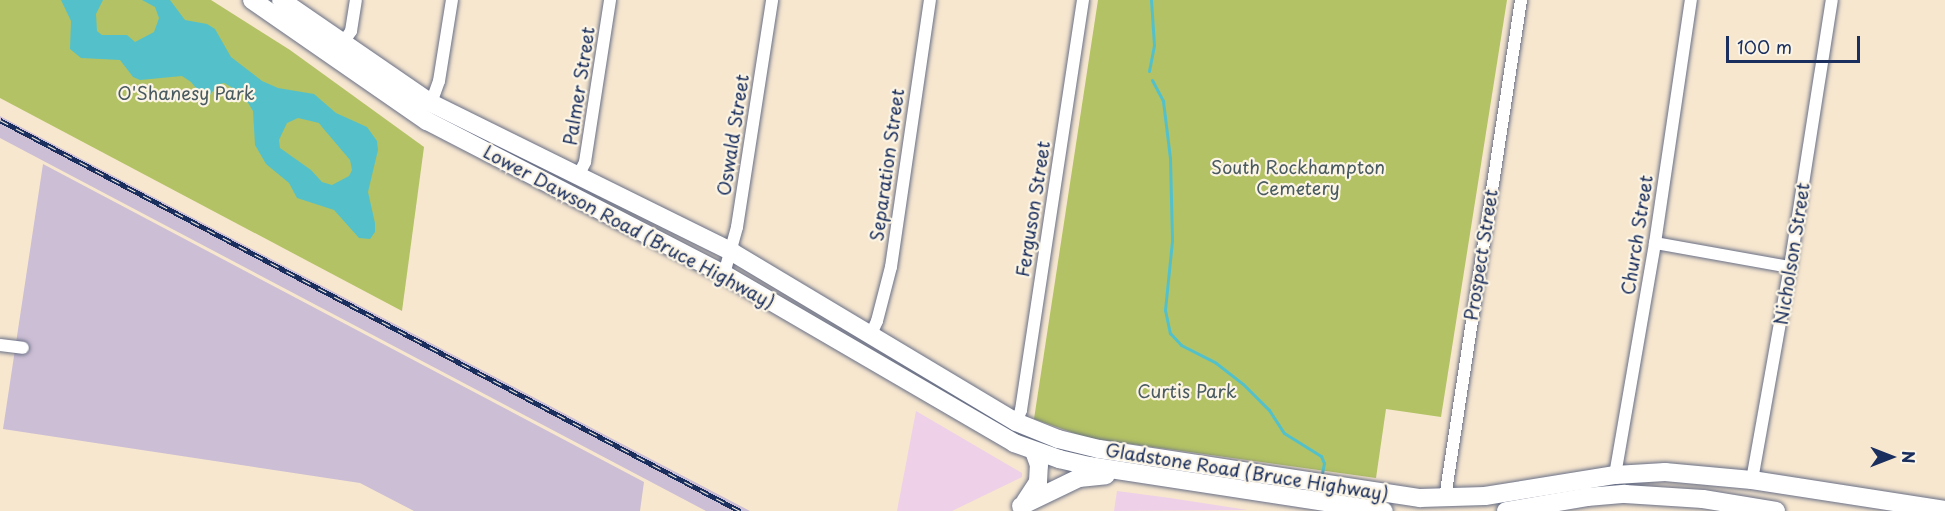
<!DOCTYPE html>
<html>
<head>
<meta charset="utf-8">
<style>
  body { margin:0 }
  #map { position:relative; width:1945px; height:511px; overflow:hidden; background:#f7e7cf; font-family:"Playpen Sans",sans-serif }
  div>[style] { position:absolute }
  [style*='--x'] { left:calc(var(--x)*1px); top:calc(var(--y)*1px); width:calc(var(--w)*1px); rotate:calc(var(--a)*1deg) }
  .built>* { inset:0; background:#eed0e8 }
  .industrial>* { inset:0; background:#ccbed4 }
  .green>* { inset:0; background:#b3c264 }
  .water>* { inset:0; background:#54c1ca }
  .stream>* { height:3px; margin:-1.5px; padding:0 1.5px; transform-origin:1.5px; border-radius:1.5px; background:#54c1ca }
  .roads { filter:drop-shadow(0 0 2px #686f86) drop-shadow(0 0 2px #686f86) }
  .minor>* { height:12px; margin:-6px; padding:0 6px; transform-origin:6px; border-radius:6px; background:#fff }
  .highway>* { height:18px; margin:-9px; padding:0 9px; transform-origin:9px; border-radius:9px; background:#fff }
  .rail>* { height:5px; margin-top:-2.5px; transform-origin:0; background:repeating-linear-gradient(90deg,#fcf5e5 0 9px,#1b2f5e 0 18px); box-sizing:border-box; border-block:2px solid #1b2f5e }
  span { translate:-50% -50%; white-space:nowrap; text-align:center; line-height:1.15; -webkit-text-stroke:4.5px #fcf5e5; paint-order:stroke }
  .street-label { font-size:18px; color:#1b2f5e }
  .park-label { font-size:18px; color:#495b60 }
  .north { position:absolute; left:1861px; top:427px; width:60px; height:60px; -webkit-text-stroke:4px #fcf5e5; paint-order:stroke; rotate:90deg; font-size:16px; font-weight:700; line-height:24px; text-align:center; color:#1b2f5e }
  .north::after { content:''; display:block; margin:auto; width:21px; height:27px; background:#1b2f5e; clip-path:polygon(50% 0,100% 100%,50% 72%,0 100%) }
  .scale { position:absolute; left:1726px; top:36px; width:134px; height:27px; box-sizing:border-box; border:3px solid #1b2f5e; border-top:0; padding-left:8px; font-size:18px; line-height:21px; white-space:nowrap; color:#1b2f5e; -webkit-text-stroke:4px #fcf5e5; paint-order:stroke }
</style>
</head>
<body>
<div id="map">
  <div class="built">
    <div style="clip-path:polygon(916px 411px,1022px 473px,1022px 477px,952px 511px,897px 511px)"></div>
    <div style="clip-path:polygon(1117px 491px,1170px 498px,1248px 510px,1114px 511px)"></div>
  </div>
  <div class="industrial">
    <div style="clip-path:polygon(0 116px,607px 436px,750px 511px,706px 511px,0 138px)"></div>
    <div style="clip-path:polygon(43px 164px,644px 482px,640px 511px,414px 511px,360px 483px,3px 429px)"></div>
  </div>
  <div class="green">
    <div style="clip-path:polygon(0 0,211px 0,290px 50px,424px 147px,402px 311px,0 98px)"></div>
    <div style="clip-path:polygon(1098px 0,1507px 0,1441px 417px,1386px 409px,1376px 478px,1088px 438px,1034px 419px)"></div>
  </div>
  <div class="water">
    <div style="clip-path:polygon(evenodd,61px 0,103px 0,96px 14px,97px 31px,102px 35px,127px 35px,135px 42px,154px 32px,159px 18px,155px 7px,142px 0,170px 0,185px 20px,207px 24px,215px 29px,231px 57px,262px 81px,278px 88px,314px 94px,336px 113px,367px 127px,377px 141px,378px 150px,368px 192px,375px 223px,375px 232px,370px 239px,359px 238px,334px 210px,297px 198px,289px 183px,266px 164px,255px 145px,253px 111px,242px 93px,224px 83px,219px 84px,208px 97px,204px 98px,191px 82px,182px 76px,140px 80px,133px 77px,120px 60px,81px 58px,70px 49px,71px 21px,61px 0,298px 118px,319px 123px,322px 127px,350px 160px,352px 170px,349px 176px,332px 185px,322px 182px,311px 170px,280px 148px,279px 140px,287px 123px,298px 118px)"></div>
  </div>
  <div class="stream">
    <div style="--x:1149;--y:71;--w:26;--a:-79"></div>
    <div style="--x:1154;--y:45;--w:45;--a:-93.8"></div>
    <div style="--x:1152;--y:80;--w:24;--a:62"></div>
    <div style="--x:1163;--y:101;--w:57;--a:83"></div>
    <div style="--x:1170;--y:158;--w:83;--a:88.6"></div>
    <div style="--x:1172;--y:241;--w:69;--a:95.8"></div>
    <div style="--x:1165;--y:310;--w:24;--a:78"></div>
    <div style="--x:1170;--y:333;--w:16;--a:47"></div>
    <div style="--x:1181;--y:345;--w:39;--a:27"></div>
    <div style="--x:1216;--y:363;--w:34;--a:38"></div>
    <div style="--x:1243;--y:384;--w:37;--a:45"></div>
    <div style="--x:1269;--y:410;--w:27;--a:57"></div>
    <div style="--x:1284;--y:433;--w:44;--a:31.9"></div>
    <div style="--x:1321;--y:456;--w:8;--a:67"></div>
    <div style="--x:1324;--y:463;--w:10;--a:101"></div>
  </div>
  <div class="roads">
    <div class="minor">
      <div style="--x:342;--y:44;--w:16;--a:-55"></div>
      <div style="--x:351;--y:31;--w:31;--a:-81"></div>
      <div style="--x:431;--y:103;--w:23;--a:-70"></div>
      <div style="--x:439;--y:81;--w:82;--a:-80.9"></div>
      <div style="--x:578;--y:176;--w:16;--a:-63"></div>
      <div style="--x:585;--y:162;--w:164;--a:-81.2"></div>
      <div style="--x:1655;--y:243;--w:137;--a:10.1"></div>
      <div style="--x:724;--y:274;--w:49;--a:-74.5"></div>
      <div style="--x:737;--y:227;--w:230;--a:-81.2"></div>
      <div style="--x:871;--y:334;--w:14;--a:-65"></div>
      <div style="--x:877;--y:321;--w:56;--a:-75.5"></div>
      <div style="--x:891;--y:267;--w:270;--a:-81.7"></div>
      <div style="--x:0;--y:345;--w:23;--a:7"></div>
      <div style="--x:1016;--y:422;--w:13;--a:-67"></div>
      <div style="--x:1021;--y:410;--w:415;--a:-81.4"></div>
      <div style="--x:1615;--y:475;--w:235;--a:-80.2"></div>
      <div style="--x:1655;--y:243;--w:246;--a:-81.6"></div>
      <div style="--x:1752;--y:480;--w:216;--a:-79.9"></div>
      <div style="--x:1790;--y:267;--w:270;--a:-81.1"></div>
      <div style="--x:1445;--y:498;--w:504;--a:-81.32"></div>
    </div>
    <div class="highway">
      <div style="--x:252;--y:0;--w:213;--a:34.7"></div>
      <div style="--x:427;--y:121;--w:334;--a:27.3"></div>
      <div style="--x:724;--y:274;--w:336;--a:30.2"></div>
      <div style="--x:1014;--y:443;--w:48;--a:19.6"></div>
      <div style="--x:1059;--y:459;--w:32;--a:13"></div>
      <div style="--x:1090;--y:466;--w:297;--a:8.7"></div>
      <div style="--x:281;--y:0;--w:182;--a:34.5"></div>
      <div style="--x:431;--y:103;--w:336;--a:26.3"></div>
      <div style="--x:732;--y:252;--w:331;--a:30.9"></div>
      <div style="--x:1016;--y:422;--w:45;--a:22"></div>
      <div style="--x:1058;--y:439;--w:42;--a:13.7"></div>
      <div style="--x:1099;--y:449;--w:325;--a:8.7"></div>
      <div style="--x:1420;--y:498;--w:65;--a:-1.8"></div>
      <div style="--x:1485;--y:496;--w:132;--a:-9.2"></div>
      <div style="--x:1615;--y:475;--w:50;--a:-3.4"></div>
      <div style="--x:1665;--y:472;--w:87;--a:5.3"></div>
      <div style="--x:1752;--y:480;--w:195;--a:8.8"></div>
      <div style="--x:1025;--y:502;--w:24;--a:-57"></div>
      <div style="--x:1038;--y:482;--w:17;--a:-87"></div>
      <div style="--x:1039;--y:465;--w:15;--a:-110"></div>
      <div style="--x:1021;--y:506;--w:64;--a:-25.8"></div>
      <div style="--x:1079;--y:478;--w:27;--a:-6"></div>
      <div style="--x:1506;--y:511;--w:82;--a:-9.8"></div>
      <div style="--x:1587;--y:497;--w:38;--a:-5"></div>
      <div style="--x:1625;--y:494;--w:78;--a:3.7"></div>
      <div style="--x:1703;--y:499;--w:74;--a:9.3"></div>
    </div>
  </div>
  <div class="rail">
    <div style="--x:0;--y:120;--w:837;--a:27.85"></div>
  </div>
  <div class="street-label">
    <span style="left:579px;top:86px;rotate:-81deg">Palmer Street</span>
    <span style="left:733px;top:135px;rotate:-81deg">Oswald Street</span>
    <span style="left:887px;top:165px;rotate:-82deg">Separation Street</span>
    <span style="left:1033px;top:209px;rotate:-81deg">Ferguson Street</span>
    <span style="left:629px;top:227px;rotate:28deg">Lower Dawson Road (Bruce Highway)</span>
    <span style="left:1637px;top:235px;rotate:-81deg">Church Street</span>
    <span style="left:1792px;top:254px;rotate:-81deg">Nicholson Street</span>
    <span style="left:1481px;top:255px;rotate:-81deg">Prospect Street</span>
    <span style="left:1247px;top:472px;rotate:9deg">Gladstone Road (Bruce Highway)</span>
  </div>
  <div class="park-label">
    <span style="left:186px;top:93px">O'Shanesy Park</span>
    <span style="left:1298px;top:178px">South Rockhampton<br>Cemetery</span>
    <span style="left:1187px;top:391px">Curtis Park</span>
  </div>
  <div class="north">N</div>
  <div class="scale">100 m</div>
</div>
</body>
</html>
